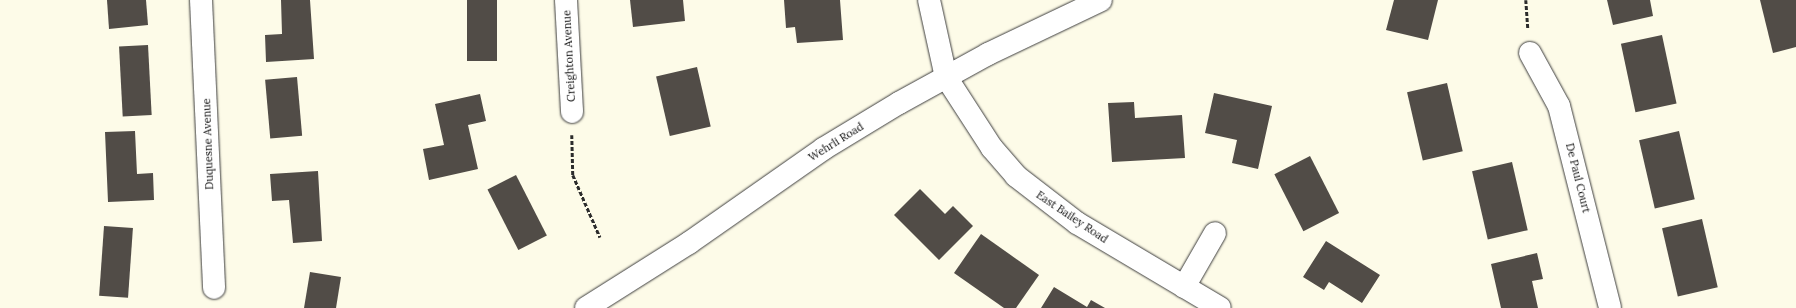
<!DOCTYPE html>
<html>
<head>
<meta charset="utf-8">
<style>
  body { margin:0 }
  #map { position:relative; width:1796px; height:308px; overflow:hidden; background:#fdfbe8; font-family:Lora,serif }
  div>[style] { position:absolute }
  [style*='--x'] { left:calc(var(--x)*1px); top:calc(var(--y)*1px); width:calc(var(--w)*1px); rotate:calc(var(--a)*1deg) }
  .building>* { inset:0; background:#514c47; transform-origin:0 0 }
  .path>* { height:2.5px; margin-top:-1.25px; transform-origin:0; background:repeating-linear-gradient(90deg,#2c2c2c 0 4px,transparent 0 6px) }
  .roads { filter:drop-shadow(0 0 1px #3d3d3d) drop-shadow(0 0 1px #3d3d3d) }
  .minor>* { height:22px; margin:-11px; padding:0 11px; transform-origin:11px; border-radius:11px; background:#fff }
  span { translate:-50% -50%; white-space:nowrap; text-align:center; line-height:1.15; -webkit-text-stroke:4px #fff; paint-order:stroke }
  .street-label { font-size:11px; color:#0a0a0a }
</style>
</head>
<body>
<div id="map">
  <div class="building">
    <div style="clip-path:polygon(107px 0,146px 0,148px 25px,109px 29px)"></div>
    <div style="clip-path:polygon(281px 0,310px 0,314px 59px,266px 62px,265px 35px,282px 34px)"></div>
    <div style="left:467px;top:0;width:30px;height:61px"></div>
    <div style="clip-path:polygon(630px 0,683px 0,685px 21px,633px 27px)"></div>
    <div style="clip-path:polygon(784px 0,840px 0,843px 40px,797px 43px,795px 27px,786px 28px)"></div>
    <div style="clip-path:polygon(1394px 0,1438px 0,1428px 40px,1386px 30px)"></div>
    <div style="clip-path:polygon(1607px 0,1650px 0,1653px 16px,1613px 25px)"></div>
    <div style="clip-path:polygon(1760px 0,1796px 0,1796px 47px,1773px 53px)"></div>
    <div style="left:1662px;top:35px;width:70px;height:42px;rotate:78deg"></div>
    <div style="left:148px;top:45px;width:70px;height:29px;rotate:87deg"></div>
    <div style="left:697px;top:67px;width:61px;height:42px;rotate:77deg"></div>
    <div style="left:297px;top:77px;width:59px;height:32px;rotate:85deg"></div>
    <div style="left:1447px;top:83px;width:70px;height:41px;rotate:77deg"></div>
    <div style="clip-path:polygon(1214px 93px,1272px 106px,1258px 169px,1232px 163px,1237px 140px,1205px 133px)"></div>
    <div style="clip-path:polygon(480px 94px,486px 121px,468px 125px,478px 169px,429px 180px,423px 149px,444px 145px,435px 104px)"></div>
    <div style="clip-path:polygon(1134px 102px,1135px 118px,1182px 115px,1185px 158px,1112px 162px,1108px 103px)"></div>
    <div style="clip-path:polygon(135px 131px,137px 174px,153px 173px,154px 200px,108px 202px,105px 132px)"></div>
    <div style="left:1679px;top:131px;width:70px;height:41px;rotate:77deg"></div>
    <div style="left:1310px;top:156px;width:64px;height:40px;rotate:63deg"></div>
    <div style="left:1512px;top:162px;width:70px;height:41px;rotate:77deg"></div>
    <div style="clip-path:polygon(318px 171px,322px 241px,293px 243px,289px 200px,272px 201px,270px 174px)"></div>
    <div style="left:516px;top:175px;width:68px;height:32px;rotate:63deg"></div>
    <div style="clip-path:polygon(920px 189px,945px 214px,953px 206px,973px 226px,939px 260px,894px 215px)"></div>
    <div style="left:1702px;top:219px;width:70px;height:41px;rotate:77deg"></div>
    <div style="left:104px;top:226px;width:29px;height:70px;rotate:4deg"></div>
    <div style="clip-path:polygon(981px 234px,1039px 275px,1016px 308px,1004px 308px,954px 273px)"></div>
    <div style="clip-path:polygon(1326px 241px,1380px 275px,1362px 303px,1329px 282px,1324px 290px,1303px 277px)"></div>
    <div style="clip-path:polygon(1537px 253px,1543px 279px,1532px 281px,1538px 308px,1501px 308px,1491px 264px)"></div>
    <div style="clip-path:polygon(310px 272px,341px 277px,336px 308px,304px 308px)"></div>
    <div style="clip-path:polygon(1054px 287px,1087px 307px,1091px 300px,1105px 308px,1041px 308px)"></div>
  </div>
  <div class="path">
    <div style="--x:1526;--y:0;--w:28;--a:86"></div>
    <div style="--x:572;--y:135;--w:40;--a:88.6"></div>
    <div style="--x:573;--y:175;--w:68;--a:66.5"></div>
  </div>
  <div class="roads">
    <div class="minor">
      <div style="--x:201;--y:0;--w:288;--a:87.4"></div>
      <div style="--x:566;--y:0;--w:112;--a:86.9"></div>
      <div style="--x:929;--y:0;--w:79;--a:77.6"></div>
      <div style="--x:946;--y:77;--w:85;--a:57.1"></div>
      <div style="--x:992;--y:148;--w:37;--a:49"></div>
      <div style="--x:1016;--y:176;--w:77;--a:37.6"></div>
      <div style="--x:1077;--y:223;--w:166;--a:30.7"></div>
      <div style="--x:1530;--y:53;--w:60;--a:61.3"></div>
      <div style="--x:1559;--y:106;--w:208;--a:75.8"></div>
      <div style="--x:1184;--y:287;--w:62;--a:-60.1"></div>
      <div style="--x:586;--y:308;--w:122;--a:-32.3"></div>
      <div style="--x:689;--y:243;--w:164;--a:-35"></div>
      <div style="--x:823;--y:149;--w:89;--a:-31.2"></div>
      <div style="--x:899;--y:103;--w:102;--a:-28.8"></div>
      <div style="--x:988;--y:54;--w:125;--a:-25.5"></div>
    </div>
  </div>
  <div class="street-label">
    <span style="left:569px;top:56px;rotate:-93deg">Creighton Avenue</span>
    <span style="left:836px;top:142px;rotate:-32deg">Wehrli Road</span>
    <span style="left:208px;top:144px;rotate:-92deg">Duquesne Avenue</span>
    <span style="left:1578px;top:178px;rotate:76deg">De Paul Court</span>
    <span style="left:1072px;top:217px;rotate:34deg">East Bailey Road</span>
  </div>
</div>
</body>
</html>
